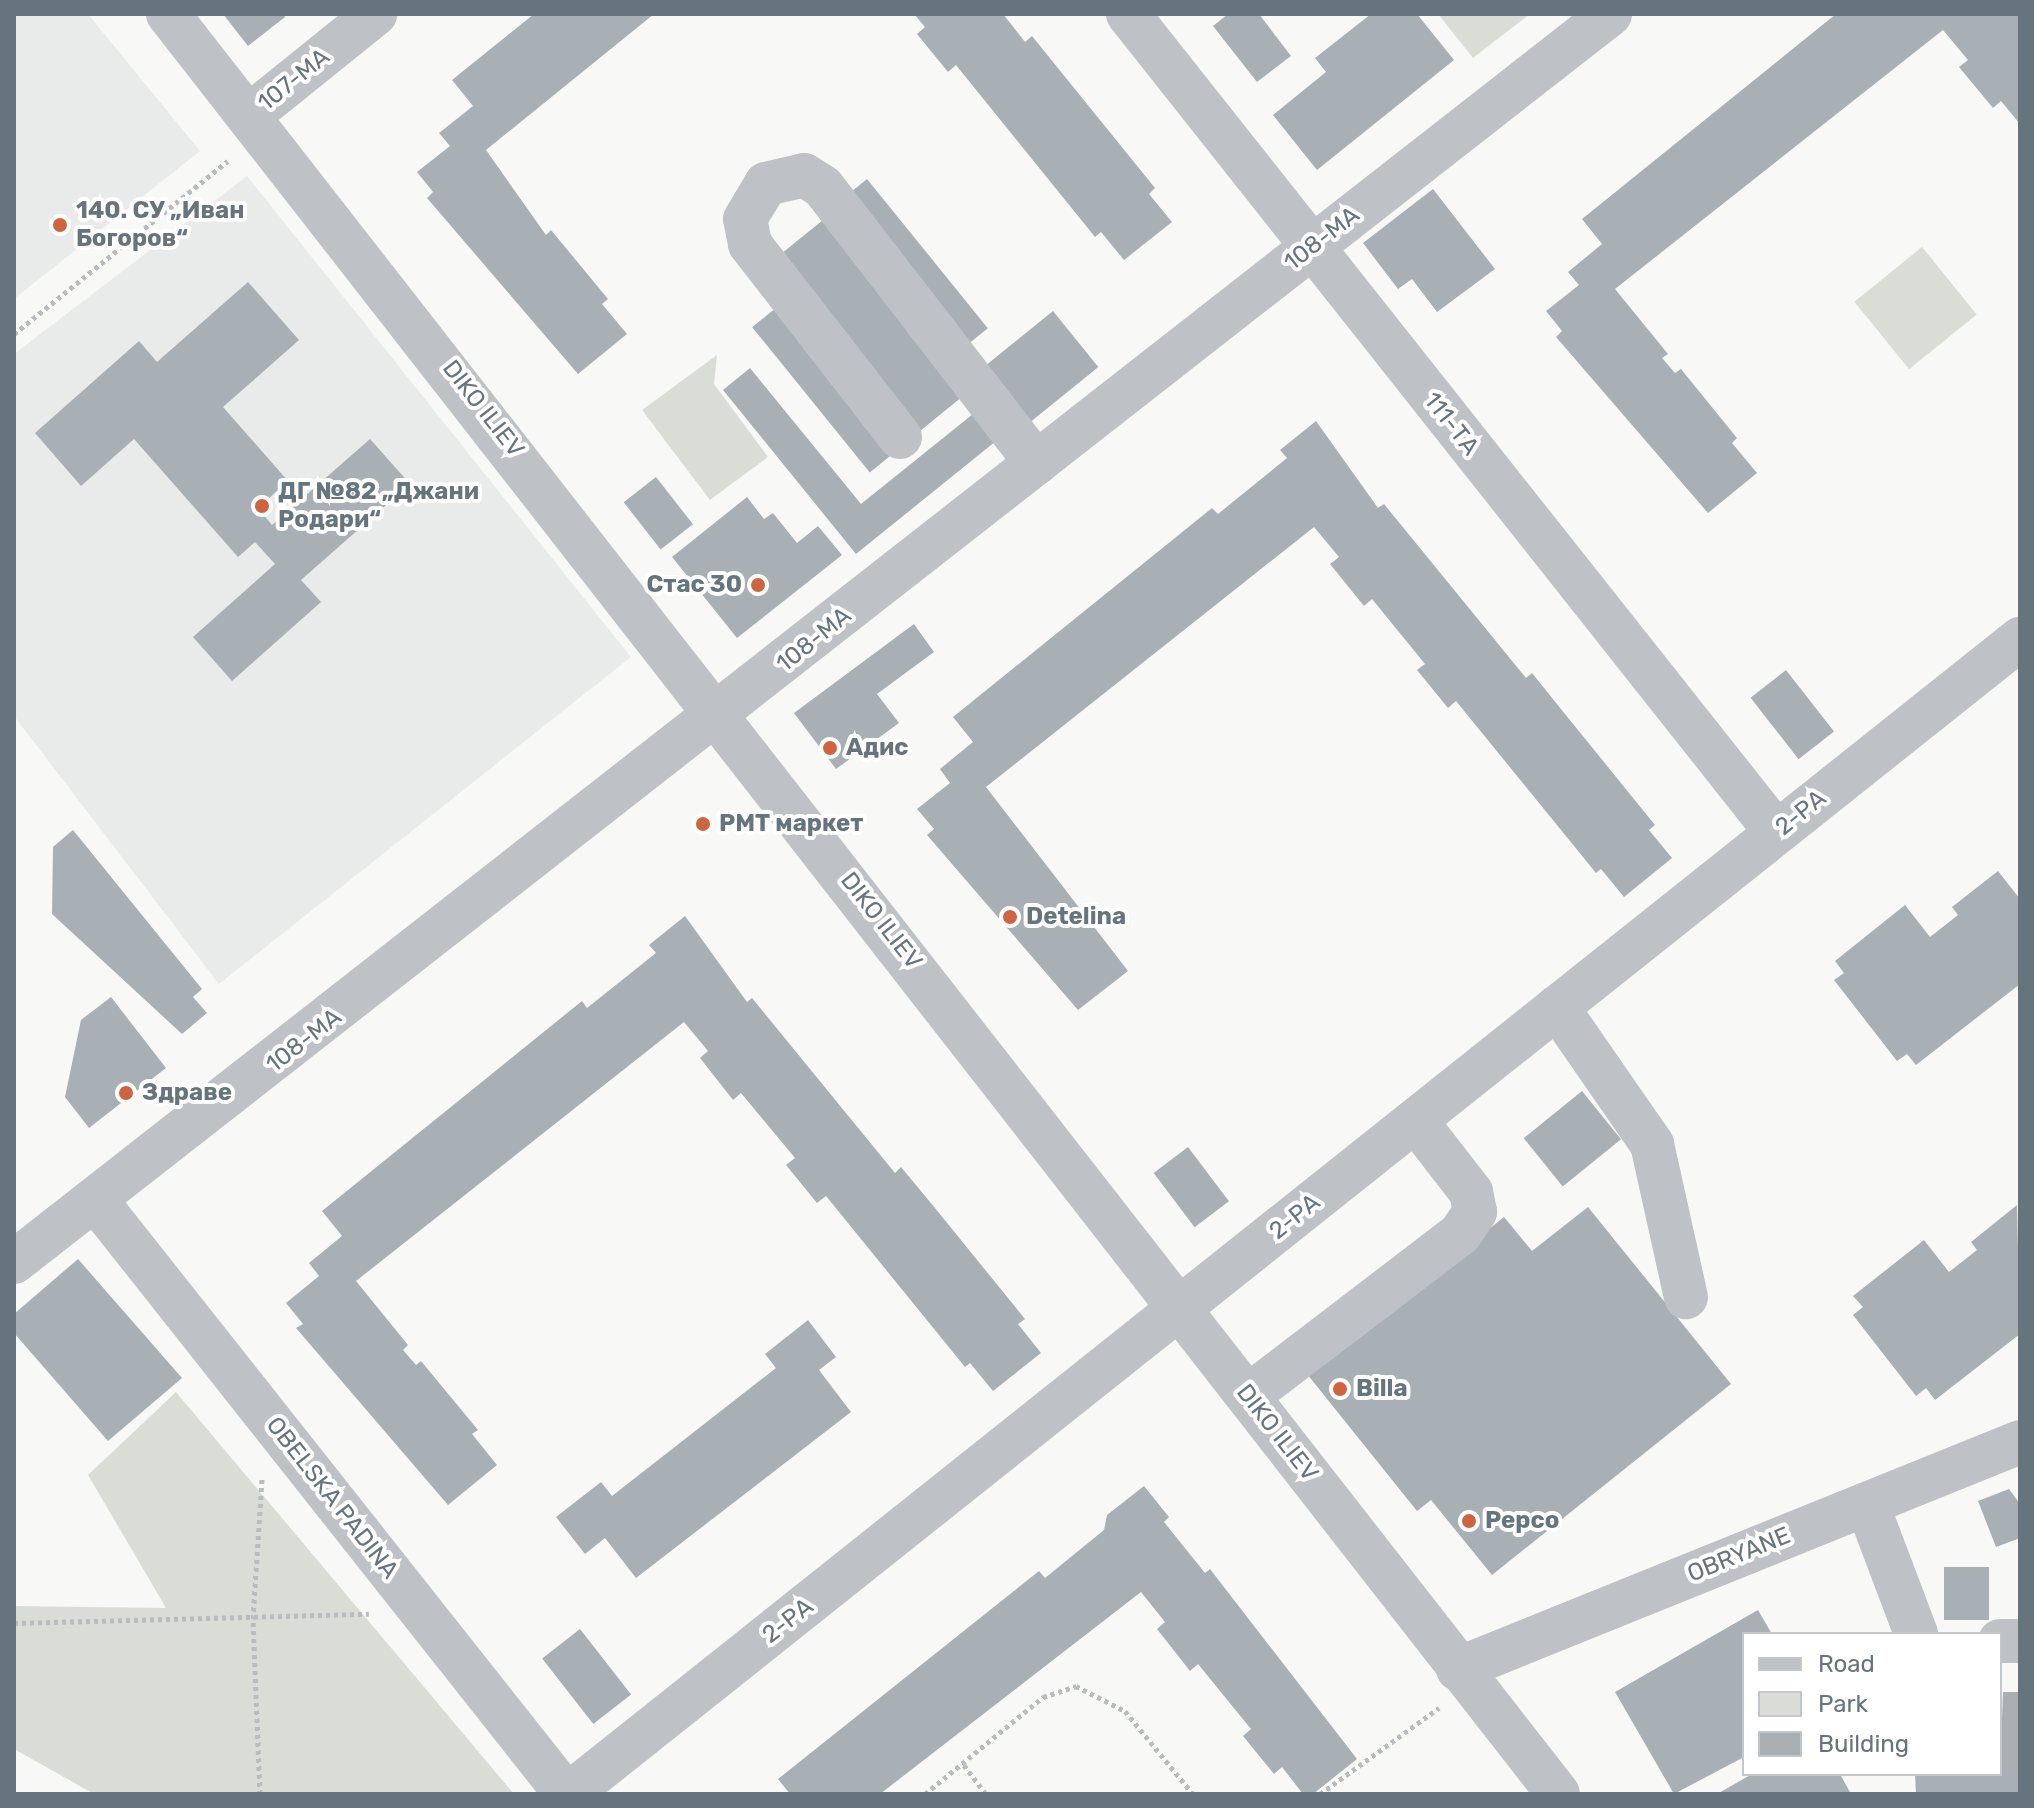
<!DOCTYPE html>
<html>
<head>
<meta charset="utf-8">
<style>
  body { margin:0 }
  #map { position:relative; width:2034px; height:1808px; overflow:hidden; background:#f8f9f7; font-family:Rubik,sans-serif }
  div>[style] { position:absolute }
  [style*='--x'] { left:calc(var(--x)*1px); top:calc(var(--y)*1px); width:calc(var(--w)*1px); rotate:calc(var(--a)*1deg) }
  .built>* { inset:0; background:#e9eaea }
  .green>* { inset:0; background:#d9ddd6; transform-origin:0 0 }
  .building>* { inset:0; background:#a8afb5; transform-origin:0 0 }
  .path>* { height:5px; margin-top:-2.5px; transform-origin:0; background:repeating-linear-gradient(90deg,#b9bcbe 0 4px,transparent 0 8px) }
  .minor>* { height:44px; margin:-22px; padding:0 22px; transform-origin:22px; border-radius:22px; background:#bec2c6 }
  .dots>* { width:22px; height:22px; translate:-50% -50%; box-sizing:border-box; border:4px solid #fff; border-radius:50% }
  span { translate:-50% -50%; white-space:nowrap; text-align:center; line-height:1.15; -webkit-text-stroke:8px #fff; paint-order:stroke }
  .street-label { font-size:24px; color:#66747e }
  .poi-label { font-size:24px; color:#66747e; font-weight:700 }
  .left { translate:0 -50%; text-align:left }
  .right { translate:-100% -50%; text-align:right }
  .frame { position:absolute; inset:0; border:16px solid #66747e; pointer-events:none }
  .legend { position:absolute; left:1742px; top:1632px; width:260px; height:144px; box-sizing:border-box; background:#fff; border:2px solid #c2c7cb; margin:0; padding:10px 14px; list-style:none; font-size:24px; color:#66747e }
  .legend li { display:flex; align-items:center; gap:16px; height:40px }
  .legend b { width:40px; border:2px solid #c2c7cb }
</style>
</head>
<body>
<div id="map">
  <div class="built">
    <div style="clip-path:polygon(14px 14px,88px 14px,200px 151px,14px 299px)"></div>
    <div style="clip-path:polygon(247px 176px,631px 657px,219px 984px,14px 716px,14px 354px)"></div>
  </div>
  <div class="green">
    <div style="clip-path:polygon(1438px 14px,1530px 14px,1473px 58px)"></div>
    <div style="left:1922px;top:247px;width:87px;height:87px;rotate:51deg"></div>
    <div style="clip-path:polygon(717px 355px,714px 384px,768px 457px,710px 500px,642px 410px)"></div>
    <div style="clip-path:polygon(176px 1392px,514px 1794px,94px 1794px,14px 1749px,14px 1606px,166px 1608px,88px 1475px)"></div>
  </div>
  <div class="building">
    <div style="clip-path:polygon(223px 14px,283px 14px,285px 17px,248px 46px)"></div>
    <div style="clip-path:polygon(534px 14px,654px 14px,486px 150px,546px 235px,551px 230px,608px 299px,602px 304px,627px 334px,578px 374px,427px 198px,433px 192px,417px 172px,450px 146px,439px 133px,473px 106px,452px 80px)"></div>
    <div style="clip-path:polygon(914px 14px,1003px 14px,1025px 42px,1032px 36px,1155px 188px,1149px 194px,1172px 222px,1124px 260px,1101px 232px,1095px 237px,956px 65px,948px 72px,917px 34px,925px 27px)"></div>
    <div style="clip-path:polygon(1228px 14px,1259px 14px,1291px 56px,1257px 82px,1213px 26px)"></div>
    <div style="clip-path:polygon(1371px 14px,1417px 14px,1454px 60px,1317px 170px,1273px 115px,1326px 72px,1315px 58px)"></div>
    <div style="clip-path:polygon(1836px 14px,2019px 14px,2020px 124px,2001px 101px,1993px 108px,1959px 67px,1968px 60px,1943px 30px,1615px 289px,1668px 354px,1662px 358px,1675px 373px,1681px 369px,1737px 438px,1732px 443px,1757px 473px,1708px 513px,1556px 337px,1562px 331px,1546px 311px,1579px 285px,1568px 272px,1602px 244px,1582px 219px)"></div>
    <div style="left:867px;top:179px;width:192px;height:31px;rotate:51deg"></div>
    <div style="clip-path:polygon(1433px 189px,1495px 269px,1437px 312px,1412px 279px,1398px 289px,1363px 243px)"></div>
    <div style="left:823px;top:220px;width:225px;height:66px;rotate:51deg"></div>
    <div style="clip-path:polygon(248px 282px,299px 340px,223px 407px,288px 481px,258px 508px,272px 525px,370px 439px,410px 484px,301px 580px,321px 602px,232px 681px,193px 637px,275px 564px,255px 542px,238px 557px,134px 439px,81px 486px,35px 433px,139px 341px,157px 362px)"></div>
    <div style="left:777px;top:307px;width:187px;height:32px;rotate:51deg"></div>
    <div style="left:1053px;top:311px;width:72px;height:87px;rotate:51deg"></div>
    <div style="clip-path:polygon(750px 368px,861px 504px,973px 414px,996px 441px,856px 554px,723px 390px)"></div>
    <div style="clip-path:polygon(1316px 421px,1378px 508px,1384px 504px,1526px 678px,1532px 673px,1565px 714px,1655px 825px,1649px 830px,1672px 858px,1624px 897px,1601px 869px,1596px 873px,1456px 701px,1448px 708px,1417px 670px,1425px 664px,1372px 599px,1364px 606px,1330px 564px,1339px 557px,1314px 527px,986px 787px,1128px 971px,1078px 1010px,927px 835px,934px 829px,917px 809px,950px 783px,940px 769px,973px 742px,953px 717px,1212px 508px,1218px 514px,1287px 458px,1280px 450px)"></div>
    <div style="left:656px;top:477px;width:60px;height:41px;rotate:52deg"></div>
    <div style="clip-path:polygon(747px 497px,764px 519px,773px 513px,797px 543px,818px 526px,842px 555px,737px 638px,672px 557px)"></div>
    <div style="clip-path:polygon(914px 624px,934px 652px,877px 694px,899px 723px,836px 769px,794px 713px)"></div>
    <div style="left:1786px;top:670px;width:78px;height:45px;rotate:52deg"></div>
    <div style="clip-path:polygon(73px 830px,202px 989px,193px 997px,207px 1013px,182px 1034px,52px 914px,53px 847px)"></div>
    <div style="clip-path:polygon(1998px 871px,2020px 899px,2020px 984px,1916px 1065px,1907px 1054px,1897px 1061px,1834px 980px,1844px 973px,1835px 961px,1905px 905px,1930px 937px,1958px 915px,1952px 907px)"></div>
    <div style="clip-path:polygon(685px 916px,747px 1002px,752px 998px,895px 1173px,901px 1167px,935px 1208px,1025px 1319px,1018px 1324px,1041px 1353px,993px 1391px,970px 1363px,965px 1367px,826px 1196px,817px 1203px,786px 1165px,795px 1158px,741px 1093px,733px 1100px,700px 1058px,708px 1051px,684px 1022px,356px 1281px,408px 1345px,403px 1350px,416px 1365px,421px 1361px,478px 1430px,472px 1434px,497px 1465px,448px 1505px,296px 1328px,303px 1324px,286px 1303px,319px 1276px,309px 1263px,342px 1236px,322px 1211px,582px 1001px,587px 1008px,656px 953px,649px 945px)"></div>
    <div style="clip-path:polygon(111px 997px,166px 1068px,89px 1128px,65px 1097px,81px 1020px)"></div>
    <div style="left:1582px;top:1091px;width:62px;height:75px;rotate:51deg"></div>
    <div style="left:1188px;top:1147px;width:68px;height:43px;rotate:53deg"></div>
    <div style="clip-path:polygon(2017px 1205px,2020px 1334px,1935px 1400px,1926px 1388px,1916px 1396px,1853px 1315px,1863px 1307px,1853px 1296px,1924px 1240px,1949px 1272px,1977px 1250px,1971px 1242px)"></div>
    <div style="clip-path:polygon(1588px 1207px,1731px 1384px,1492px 1575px,1431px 1500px,1417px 1511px,1307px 1374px,1504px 1217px,1532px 1251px)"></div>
    <div style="clip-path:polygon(78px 1259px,182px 1378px,108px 1441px,14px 1333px,14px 1314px)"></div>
    <div style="clip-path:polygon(808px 1320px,836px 1357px,819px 1370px,851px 1412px,636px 1578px,605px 1538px,585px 1554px,556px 1517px,601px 1482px,612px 1496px,776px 1368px,765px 1354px)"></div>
    <div style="clip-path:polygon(1144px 1486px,1169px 1517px,1164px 1522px,1205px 1573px,1210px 1569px,1357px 1759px,1313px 1794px,1303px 1794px,1282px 1767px,1274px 1774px,1243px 1736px,1251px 1729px,1198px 1664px,1190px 1671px,1157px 1629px,1165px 1622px,1141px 1592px,880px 1794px,790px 1794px,778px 1779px,1039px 1571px,1045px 1578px,1104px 1530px,1107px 1515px)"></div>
    <div style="clip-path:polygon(2009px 1489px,2020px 1504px,2020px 1538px,1996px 1547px,1978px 1501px)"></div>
    <div style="left:1944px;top:1567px;width:45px;height:53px"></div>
    <div style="clip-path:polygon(1758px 1610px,1772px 1634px,1744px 1634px,1744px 1757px,1674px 1794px,1615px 1692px)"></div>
    <div style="left:580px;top:1629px;width:83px;height:48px;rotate:52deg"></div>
    <div style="clip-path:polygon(2003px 1692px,2020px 1692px,2020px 1794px,1916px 1794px,1915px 1774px,2000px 1774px)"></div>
    <div style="clip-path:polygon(1752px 1774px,1840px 1774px,1851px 1794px,1717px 1794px)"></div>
  </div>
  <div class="path">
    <div style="--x:14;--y:334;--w:275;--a:-39"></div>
    <div style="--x:14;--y:1623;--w:355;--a:-1.5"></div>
    <div style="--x:964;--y:1765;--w:36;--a:53"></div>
    <div style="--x:260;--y:1794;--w:175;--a:-92.3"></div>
    <div style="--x:253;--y:1619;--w:140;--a:-86.3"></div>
    <div style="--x:925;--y:1794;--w:153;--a:-39.4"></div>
    <div style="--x:1043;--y:1697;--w:35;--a:-18"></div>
    <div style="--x:1076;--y:1686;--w:55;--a:27"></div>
    <div style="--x:1125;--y:1711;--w:107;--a:50.7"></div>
    <div style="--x:1320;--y:1794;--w:147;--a:-35.9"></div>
  </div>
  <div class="minor">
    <div style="--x:168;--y:14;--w:2258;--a:52.01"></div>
    <div style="--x:1128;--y:14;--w:1044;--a:51.61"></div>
    <div style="--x:250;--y:115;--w:161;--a:-38.9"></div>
    <div style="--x:900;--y:437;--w:244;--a:-127.9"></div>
    <div style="--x:750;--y:244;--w:25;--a:-101"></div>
    <div style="--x:745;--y:219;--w:41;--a:-59"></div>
    <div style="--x:766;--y:184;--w:39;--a:-13"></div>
    <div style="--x:804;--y:175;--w:22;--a:32"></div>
    <div style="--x:823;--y:187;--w:349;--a:52.3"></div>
    <div style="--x:1557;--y:1007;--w:167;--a:55.3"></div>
    <div style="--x:1652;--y:1144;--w:157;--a:77.5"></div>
    <div style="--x:98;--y:1203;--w:754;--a:51.63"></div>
    <div style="--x:14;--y:1262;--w:2026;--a:-38.02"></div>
    <div style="--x:1248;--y:1396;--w:267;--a:-37.4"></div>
    <div style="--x:1460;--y:1234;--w:27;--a:-56"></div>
    <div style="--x:1475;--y:1212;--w:20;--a:-101"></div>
    <div style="--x:1471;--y:1192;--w:90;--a:-127.8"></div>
    <div style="--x:1867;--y:1504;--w:139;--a:69.3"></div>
    <div style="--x:2000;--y:1641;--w:20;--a:0"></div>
    <div style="--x:1458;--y:1669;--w:606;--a:-21.99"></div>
    <div style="--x:569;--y:1794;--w:1855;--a:-38.52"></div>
  </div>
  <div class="dots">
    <div style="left:60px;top:225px;background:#cf6441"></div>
    <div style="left:262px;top:506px;background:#cf6441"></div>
    <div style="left:758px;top:585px;background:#cf6441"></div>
    <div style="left:830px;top:748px;background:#cf6441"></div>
    <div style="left:703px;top:824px;background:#cf6441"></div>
    <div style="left:1010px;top:917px;background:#cf6441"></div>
    <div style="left:126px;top:1093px;background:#cf6441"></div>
    <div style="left:1340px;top:1389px;background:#cf6441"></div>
    <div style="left:1469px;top:1521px;background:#cf6441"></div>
  </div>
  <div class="street-label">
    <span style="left:294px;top:80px;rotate:-39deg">107-МА</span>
    <span style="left:1322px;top:239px;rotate:-38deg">108-МА</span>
    <span style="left:483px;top:409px;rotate:52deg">DIKO ILIEV</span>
    <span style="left:1451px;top:424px;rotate:52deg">111-ТА</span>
    <span style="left:814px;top:640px;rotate:-39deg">108-МА</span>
    <span style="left:1801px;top:813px;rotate:-39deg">2-РА</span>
    <span style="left:881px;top:921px;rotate:52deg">DIKO ILIEV</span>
    <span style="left:304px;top:1041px;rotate:-38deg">108-МА</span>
    <span style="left:1295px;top:1217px;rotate:-39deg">2-РА</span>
    <span style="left:1277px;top:1433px;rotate:52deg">DIKO ILIEV</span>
    <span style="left:332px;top:1498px;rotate:52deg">OBELSKA PADINA</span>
    <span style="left:1739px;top:1555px;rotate:-22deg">OBRYANE</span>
    <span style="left:788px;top:1621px;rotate:-38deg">2-РА</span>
  </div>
  <div class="poi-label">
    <span class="left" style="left:76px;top:225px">140. СУ „Иван<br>Богоров“</span>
    <span class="left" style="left:278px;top:506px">ДГ №82 „Джани<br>Родари“</span>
    <span class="right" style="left:742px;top:585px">Стас 30</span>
    <span class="left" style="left:846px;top:748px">Адис</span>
    <span class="left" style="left:719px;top:824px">РМТ маркет</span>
    <span class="left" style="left:1026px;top:917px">Detelina</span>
    <span class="left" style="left:142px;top:1093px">Здраве</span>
    <span class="left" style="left:1356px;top:1389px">Billa</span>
    <span class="left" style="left:1485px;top:1521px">Pepco</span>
  </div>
  <div class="frame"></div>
  <ul class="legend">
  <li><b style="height:10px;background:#bec2c6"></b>Road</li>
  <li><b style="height:22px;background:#d9ddd6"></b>Park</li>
  <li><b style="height:22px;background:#a8afb5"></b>Building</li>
  </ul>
</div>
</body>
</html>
